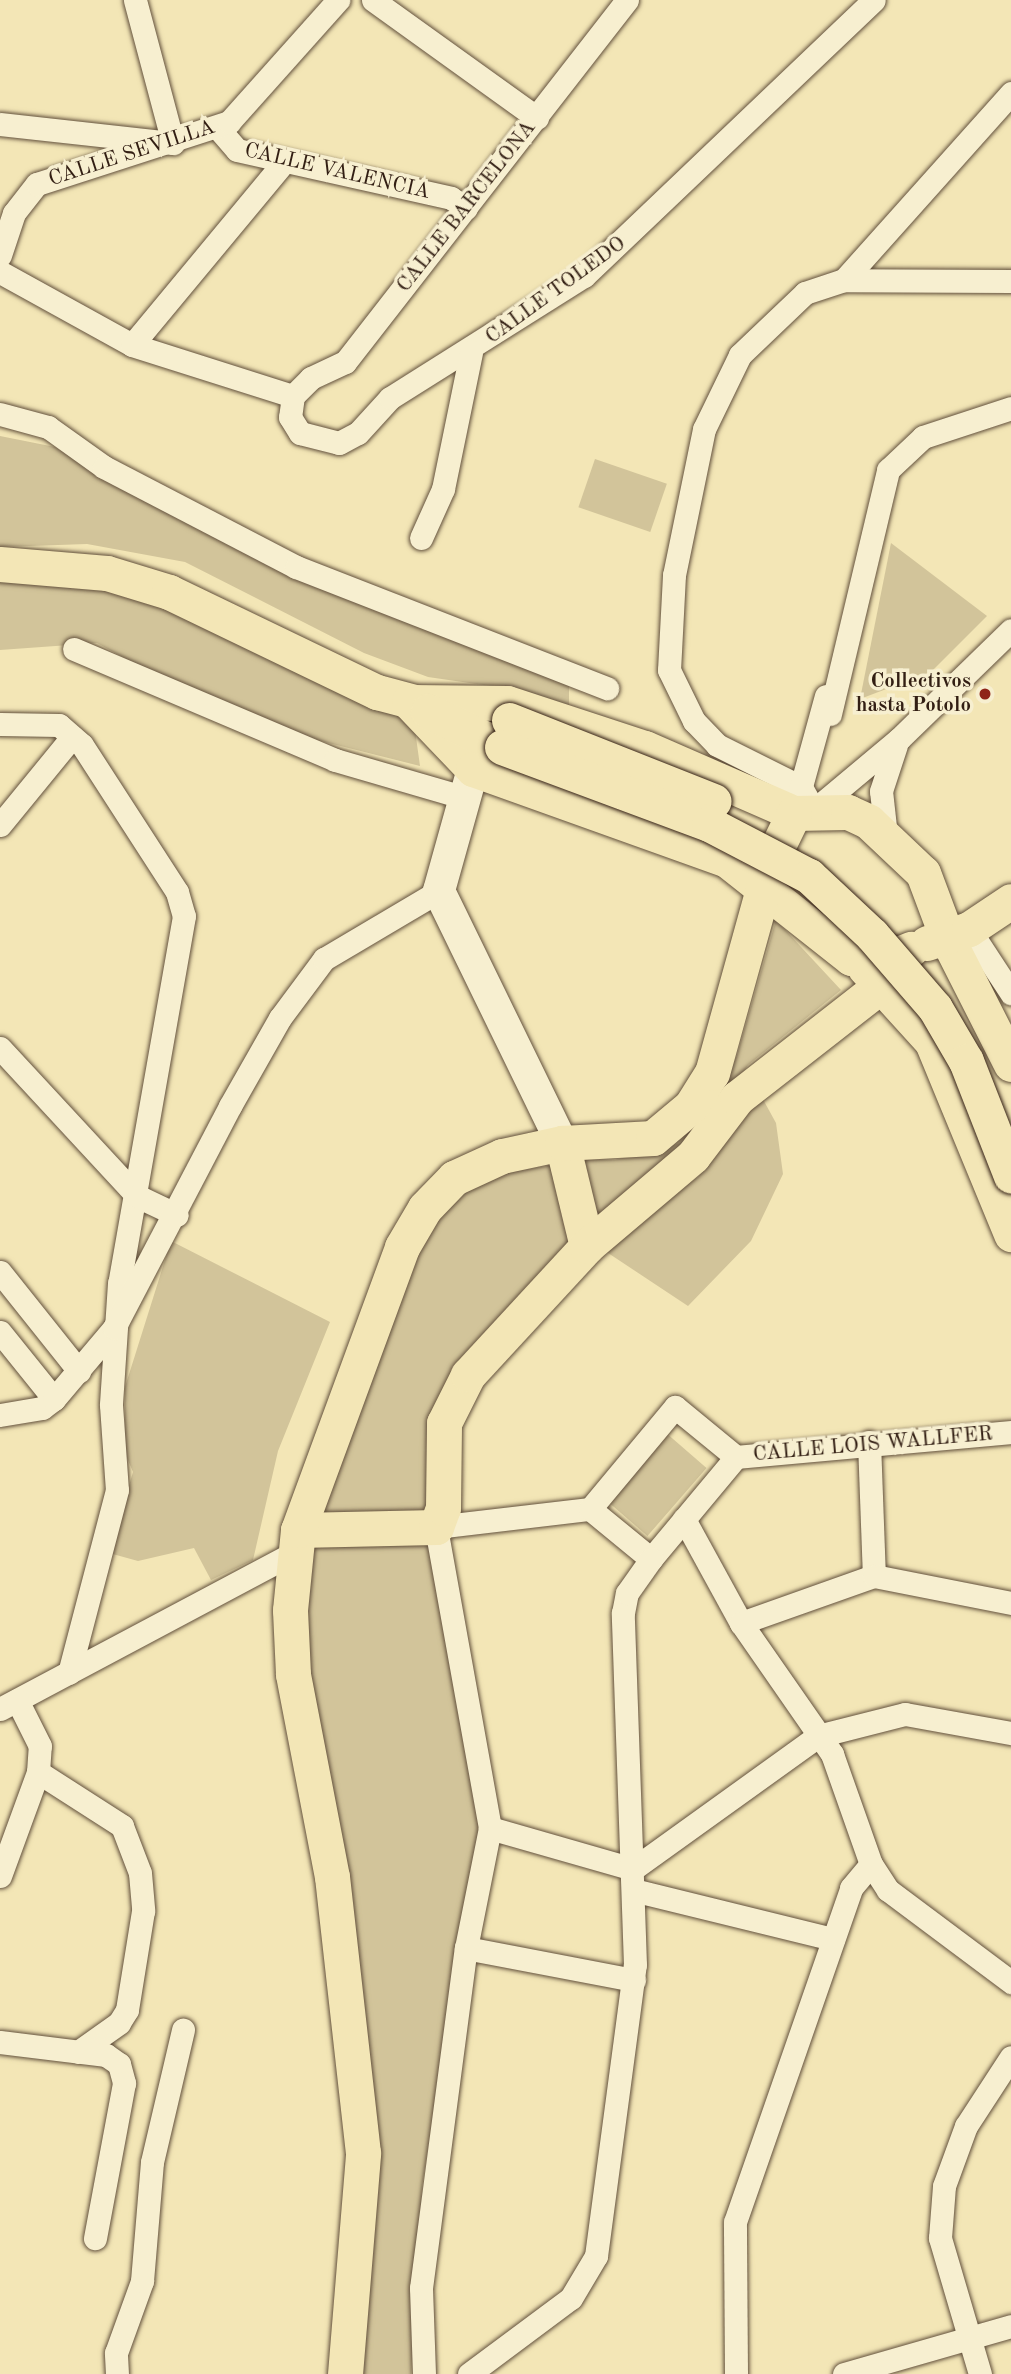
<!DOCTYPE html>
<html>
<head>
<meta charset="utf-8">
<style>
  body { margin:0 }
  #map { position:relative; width:1011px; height:2374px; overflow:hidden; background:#f3e6b6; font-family:"Old Standard TT",serif }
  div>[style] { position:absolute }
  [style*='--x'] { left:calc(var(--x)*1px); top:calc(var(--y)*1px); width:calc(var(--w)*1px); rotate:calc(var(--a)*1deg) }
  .green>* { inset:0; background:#d2c49a; transform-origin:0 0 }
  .roads { filter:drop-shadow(0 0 2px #62503c) drop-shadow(0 0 2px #62503c) }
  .minor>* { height:23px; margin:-11.5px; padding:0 11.5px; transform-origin:11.5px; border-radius:11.5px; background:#f7efd0 }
  .secondary>* { height:32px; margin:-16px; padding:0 16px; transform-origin:16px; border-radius:16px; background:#f7efd0 }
  .primary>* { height:35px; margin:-17.5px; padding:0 17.5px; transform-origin:17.5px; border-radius:17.5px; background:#f3e6b6 }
  .bridges { filter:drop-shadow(0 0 2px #321e13) drop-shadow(0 0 2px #321e13) }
  .primary-bridge>* { height:35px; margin:-17.5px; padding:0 17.5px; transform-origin:17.5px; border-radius:17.5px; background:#f3e6b6 }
  .dots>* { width:19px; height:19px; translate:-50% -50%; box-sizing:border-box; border:4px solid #f7efd0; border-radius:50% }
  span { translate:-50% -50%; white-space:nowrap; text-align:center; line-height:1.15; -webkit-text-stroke:7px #f7efd0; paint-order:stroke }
  .street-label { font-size:21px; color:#321e13 }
  .poi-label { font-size:21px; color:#321e13; font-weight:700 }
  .right { translate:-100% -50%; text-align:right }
</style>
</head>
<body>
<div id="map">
  <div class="green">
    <div style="clip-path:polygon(0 436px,55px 447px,158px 508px,569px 676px,569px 709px,504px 688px,428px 677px,364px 653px,185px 562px,87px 544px,0 547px)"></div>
    <div style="left:595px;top:459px;width:76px;height:51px;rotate:19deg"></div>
    <div style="clip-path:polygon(891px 543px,987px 616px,931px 672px,860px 699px)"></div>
    <div style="clip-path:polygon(95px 578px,382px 701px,415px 730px,420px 766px,301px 736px,192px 695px,97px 643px,0 650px,0 580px)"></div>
    <div style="clip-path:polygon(776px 920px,841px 990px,748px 1065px,713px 1120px,594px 1220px,575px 1159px,615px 1160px,681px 1143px,720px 1095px,737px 1055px)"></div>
    <div style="clip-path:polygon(759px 1092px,776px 1123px,783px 1174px,751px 1241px,688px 1306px,599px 1247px,698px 1177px)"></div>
    <div style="clip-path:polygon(560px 1164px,577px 1235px,489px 1345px,429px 1518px,316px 1522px,415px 1243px,451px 1196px,497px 1174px)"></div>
    <div style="clip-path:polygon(171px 1241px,330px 1322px,278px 1451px,253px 1560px,211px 1580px,194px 1548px,138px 1561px,109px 1553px,133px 1472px,125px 1453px,125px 1387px)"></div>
    <div style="left:665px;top:1432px;width:55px;height:90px;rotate:41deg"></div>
    <div style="clip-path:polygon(430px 1537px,479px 1805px,478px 1833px,422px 2186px,411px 2374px,359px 2374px,368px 2259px,304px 1661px,310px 1546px)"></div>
  </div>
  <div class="roads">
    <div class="minor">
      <div style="--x:373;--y:0;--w:202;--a:35.7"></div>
      <div style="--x:627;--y:0;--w:459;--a:127.9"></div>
      <div style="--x:345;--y:362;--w:38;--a:155"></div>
      <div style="--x:311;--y:378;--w:25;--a:135"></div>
      <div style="--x:293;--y:396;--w:21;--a:98"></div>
      <div style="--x:290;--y:417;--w:19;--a:58"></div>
      <div style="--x:300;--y:433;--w:40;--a:14.4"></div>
      <div style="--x:339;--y:443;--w:21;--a:-28"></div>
      <div style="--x:358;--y:433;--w:47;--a:-47.6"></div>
      <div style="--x:390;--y:398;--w:229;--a:-32.2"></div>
      <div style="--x:584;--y:276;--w:400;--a:-43.6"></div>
      <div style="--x:0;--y:124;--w:174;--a:6.3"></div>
      <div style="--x:173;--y:143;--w:148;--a:-104.9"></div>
      <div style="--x:217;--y:127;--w:30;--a:49"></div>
      <div style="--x:237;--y:150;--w:219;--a:12.6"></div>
      <div style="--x:451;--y:198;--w:18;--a:34"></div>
      <div style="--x:0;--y:255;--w:44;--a:-71.6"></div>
      <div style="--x:14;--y:213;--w:37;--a:-52"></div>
      <div style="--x:37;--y:184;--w:202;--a:-17.9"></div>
      <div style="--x:229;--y:122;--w:164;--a:-48.2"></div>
      <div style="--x:0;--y:272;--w:151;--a:28.9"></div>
      <div style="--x:132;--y:345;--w:169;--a:17.6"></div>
      <div style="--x:844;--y:280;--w:251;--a:-48.2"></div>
      <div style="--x:1011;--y:281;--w:167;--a:-179.7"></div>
      <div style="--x:844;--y:280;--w:41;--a:161.6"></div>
      <div style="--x:805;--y:293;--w:90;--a:136.4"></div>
      <div style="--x:740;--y:355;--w:82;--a:115.9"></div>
      <div style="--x:704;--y:429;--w:149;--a:101.6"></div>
      <div style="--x:674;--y:575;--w:95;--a:93"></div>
      <div style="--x:669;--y:670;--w:57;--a:63.9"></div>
      <div style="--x:694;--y:721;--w:33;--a:46"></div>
      <div style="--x:717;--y:745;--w:94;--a:26.6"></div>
      <div style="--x:801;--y:787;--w:26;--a:61"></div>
      <div style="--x:814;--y:810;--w:111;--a:-39.9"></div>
      <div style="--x:899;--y:739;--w:156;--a:-44.2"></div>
      <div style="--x:132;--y:345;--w:236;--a:-50.3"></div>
      <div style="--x:0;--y:414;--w:50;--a:15.2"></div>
      <div style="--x:48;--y:427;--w:69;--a:35.5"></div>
      <div style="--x:104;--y:467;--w:216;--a:27.5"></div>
      <div style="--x:296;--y:567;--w:334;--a:21.3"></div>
      <div style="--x:421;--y:538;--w:54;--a:-65.8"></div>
      <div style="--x:443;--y:489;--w:140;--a:-78.4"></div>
      <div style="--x:74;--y:649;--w:284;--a:23"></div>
      <div style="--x:335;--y:760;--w:136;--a:16.2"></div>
      <div style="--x:830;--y:714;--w:251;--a:-76.6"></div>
      <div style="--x:888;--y:470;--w:48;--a:-43.3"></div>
      <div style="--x:923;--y:437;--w:93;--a:-18.2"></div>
      <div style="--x:0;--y:724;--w:59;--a:1"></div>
      <div style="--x:59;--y:725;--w:30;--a:41"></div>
      <div style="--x:82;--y:745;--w:175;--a:57.1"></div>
      <div style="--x:177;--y:892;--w:25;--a:74"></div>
      <div style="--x:184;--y:916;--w:373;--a:100"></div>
      <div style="--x:119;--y:1283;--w:122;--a:93.8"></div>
      <div style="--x:111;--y:1405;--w:85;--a:86"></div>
      <div style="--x:117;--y:1490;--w:189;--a:104.7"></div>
      <div style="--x:797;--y:801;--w:109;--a:-74.6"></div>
      <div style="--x:0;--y:825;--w:114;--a:-50.7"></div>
      <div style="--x:886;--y:836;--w:45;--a:-96.3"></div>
      <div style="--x:881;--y:791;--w:48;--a:-71.9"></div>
      <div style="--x:969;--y:929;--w:77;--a:56.7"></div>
      <div style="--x:0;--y:1048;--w:202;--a:47.2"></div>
      <div style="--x:137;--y:1196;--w:44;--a:25.4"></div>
      <div style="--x:0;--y:1272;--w:127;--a:51.4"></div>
      <div style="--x:0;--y:1332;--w:86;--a:51.1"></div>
      <div style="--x:0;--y:1415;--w:43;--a:-9.5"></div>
      <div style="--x:42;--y:1408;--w:15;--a:-37"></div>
      <div style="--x:54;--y:1399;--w:93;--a:-49.8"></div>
      <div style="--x:114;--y:1328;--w:250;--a:-62.4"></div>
      <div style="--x:230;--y:1106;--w:101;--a:-60.4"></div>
      <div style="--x:280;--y:1018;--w:74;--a:-53.3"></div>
      <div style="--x:324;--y:959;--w:134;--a:-30.6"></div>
      <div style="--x:869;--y:1442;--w:134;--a:87.9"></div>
      <div style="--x:736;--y:1457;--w:276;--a:-5.2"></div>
      <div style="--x:684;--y:1519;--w:119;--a:61.3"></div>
      <div style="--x:741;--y:1623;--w:160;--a:55.2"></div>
      <div style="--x:832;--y:1754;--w:117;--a:70.5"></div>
      <div style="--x:871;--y:1864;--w:31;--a:57"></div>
      <div style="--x:888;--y:1890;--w:154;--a:36.8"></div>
      <div style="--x:741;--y:1623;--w:141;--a:-19.5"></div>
      <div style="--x:874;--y:1576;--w:140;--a:11.1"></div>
      <div style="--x:0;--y:1709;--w:332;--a:-28"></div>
      <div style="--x:38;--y:1772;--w:100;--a:32.7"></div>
      <div style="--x:122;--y:1826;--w:50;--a:69"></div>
      <div style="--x:140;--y:1873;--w:38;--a:85"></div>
      <div style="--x:143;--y:1911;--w:100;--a:99.2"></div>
      <div style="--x:127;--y:2010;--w:15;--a:122"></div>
      <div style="--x:119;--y:2023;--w:50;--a:144.7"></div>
      <div style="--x:490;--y:1828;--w:149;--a:16"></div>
      <div style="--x:633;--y:1869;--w:228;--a:-35.7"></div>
      <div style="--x:818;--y:1736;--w:90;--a:-14.2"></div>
      <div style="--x:905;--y:1714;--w:108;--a:10.2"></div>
      <div style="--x:0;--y:1876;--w:111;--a:-69.9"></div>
      <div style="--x:38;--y:1772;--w:26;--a:-86"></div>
      <div style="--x:40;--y:1746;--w:51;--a:-116.6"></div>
      <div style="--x:633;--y:1890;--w:206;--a:13.8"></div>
      <div style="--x:466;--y:1948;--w:171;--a:10.8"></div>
      <div style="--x:0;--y:2042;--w:107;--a:7"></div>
      <div style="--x:106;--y:2055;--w:16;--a:35"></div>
      <div style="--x:119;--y:2064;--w:20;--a:75"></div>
      <div style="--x:124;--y:2083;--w:158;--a:100.6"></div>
      <div style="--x:117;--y:2374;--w:21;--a:-93"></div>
      <div style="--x:116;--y:2353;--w:77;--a:-70.1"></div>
      <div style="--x:142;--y:2281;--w:119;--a:-85.2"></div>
      <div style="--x:152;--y:2162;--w:136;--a:-76.8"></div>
      <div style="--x:424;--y:2374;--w:86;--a:-92"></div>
      <div style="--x:421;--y:2288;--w:343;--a:-82.5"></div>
      <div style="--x:466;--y:1948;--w:122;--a:-78.7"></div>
      <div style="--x:490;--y:1828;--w:306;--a:-100.2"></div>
      <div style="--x:436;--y:1527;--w:155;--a:-6.7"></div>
      <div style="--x:590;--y:1509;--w:133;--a:-50.2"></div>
      <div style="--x:675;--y:1407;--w:79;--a:39.3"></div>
      <div style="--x:736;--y:1457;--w:133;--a:129.8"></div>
      <div style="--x:651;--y:1559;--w:79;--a:-140.7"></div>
      <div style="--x:469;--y:2374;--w:127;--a:-36.7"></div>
      <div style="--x:571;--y:2298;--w:49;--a:-59.2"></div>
      <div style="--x:596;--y:2256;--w:294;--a:-82.4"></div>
      <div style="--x:635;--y:1965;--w:352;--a:-92"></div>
      <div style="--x:623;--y:1613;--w:20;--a:-79"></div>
      <div style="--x:627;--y:1593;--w:42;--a:-54.8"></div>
      <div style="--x:736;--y:2374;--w:152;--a:-90.4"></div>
      <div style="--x:735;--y:2222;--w:354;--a:-70.8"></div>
      <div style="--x:851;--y:1888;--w:31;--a:-50"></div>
      <div style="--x:844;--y:2374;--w:174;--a:-16"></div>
      <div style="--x:980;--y:2374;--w:142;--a:-106.4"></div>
      <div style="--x:940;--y:2238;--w:52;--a:-85.6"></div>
      <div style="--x:944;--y:2186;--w:64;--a:-69.9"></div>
      <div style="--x:966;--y:2126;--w:82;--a:-56.9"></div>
    </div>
    <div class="secondary">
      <div style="--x:473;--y:769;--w:127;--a:105.6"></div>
      <div style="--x:439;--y:891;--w:280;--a:64"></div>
    </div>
    <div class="primary">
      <div style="--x:0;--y:564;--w:107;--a:4.8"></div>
      <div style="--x:107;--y:573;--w:65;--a:17"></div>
      <div style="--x:169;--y:592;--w:231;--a:25.7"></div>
      <div style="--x:377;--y:692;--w:55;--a:14.8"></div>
      <div style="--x:409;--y:702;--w:98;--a:0.6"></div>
      <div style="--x:507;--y:703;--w:145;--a:18.1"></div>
      <div style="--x:645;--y:748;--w:163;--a:23.6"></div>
      <div style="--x:794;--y:813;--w:54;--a:-1.1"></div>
      <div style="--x:848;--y:812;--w:23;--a:25"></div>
      <div style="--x:869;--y:822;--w:74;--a:43.4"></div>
      <div style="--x:923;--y:873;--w:72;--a:69.5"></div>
      <div style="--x:948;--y:940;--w:139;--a:63.1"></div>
      <div style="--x:409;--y:702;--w:93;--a:46.3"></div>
      <div style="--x:473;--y:769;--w:270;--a:19.7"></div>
      <div style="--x:727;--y:860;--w:158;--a:38.3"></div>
      <div style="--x:851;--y:958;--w:25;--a:11"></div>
      <div style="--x:876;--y:963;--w:38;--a:-22"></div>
      <div style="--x:428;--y:711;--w:82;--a:25.9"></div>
      <div style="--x:927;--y:943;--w:44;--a:-18.4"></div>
      <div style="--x:969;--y:929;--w:50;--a:-33.7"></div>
      <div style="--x:865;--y:968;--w:100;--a:47.8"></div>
      <div style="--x:932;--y:1042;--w:208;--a:67.6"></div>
      <div style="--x:562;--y:1143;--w:106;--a:76.4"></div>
      <div style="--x:298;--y:1530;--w:138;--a:-1.2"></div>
      <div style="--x:436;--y:1527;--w:20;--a:-70"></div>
      <div style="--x:443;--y:1508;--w:85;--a:-89.3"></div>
      <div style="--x:444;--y:1423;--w:54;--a:-63.4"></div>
      <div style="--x:468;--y:1375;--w:176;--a:-47.3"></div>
      <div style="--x:587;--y:1246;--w:139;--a:-40.3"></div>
      <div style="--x:693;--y:1156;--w:73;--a:-52.8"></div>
      <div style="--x:737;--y:1098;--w:187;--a:-38"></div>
      <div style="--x:884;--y:983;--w:34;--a:-56"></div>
      <div style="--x:345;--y:2374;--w:222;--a:-85.3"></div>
      <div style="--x:363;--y:2153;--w:278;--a:-96.4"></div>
      <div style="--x:332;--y:1877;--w:207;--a:-100.9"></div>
      <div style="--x:293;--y:1674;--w:64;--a:-92.7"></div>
      <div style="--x:290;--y:1610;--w:80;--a:-84.3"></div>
      <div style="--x:298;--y:1530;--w:302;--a:-69.8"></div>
      <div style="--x:402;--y:1247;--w:45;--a:-59.5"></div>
      <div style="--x:425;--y:1208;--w:42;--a:-46"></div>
      <div style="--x:454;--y:1178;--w:53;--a:-24.6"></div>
      <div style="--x:502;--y:1156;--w:61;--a:-12.2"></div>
      <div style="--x:562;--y:1143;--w:91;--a:-3.1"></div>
      <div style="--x:653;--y:1138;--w:50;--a:-40.1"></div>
      <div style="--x:691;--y:1106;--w:39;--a:-58"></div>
      <div style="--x:712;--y:1073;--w:221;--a:-74.5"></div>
      <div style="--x:771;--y:860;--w:52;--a:-63.9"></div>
    </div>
  </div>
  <div class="bridges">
    <div class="primary-bridge">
      <div style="--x:509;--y:720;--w:220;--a:21.6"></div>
      <div style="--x:502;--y:747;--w:221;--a:20.4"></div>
      <div style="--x:709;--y:824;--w:113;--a:27.5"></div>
      <div style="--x:809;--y:876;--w:86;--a:43.1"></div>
      <div style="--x:872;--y:935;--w:96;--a:49.2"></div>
      <div style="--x:935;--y:1008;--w:61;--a:59.7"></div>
      <div style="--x:966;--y:1061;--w:123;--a:68.6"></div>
    </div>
  </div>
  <div class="dots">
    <div style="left:985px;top:694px;background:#8f2418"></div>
  </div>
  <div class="street-label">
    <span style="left:132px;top:154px;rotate:-18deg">CALLE SEVILLA</span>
    <span style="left:337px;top:172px;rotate:13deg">CALLE VALENCIA</span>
    <span style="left:467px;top:207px;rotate:-52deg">CALLE BARCELONA</span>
    <span style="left:556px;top:291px;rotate:-36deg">CALLE TOLEDO</span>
    <span style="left:873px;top:1445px;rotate:-5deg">CALLE LOIS WALLFER</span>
  </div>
  <div class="poi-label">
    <span class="right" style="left:971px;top:694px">Collectivos<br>hasta Potolo</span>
  </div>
</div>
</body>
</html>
